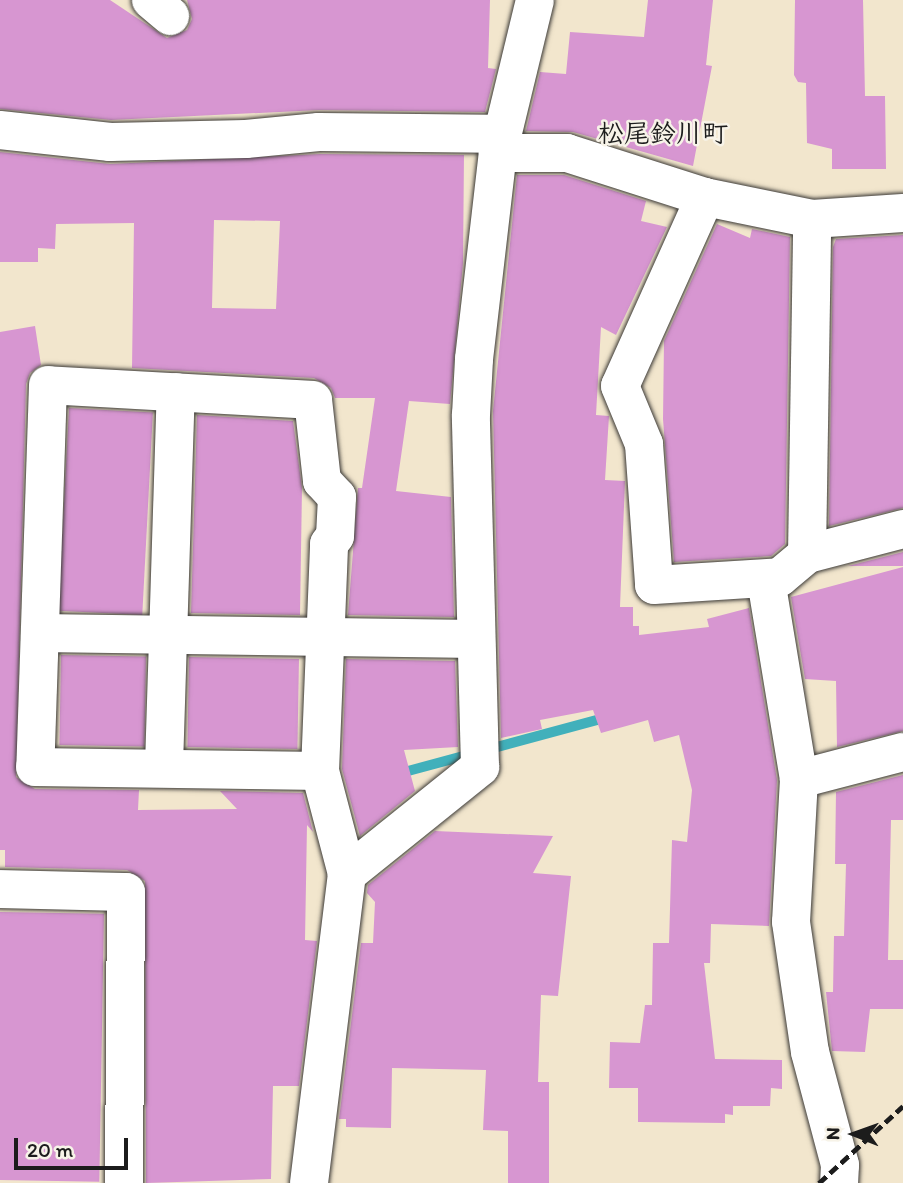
<!DOCTYPE html>
<html>
<head>
<meta charset="utf-8">
<style>
  body { margin:0 }
  #map { position:relative; width:903px; height:1183px; overflow:hidden; background:#f2e6cd; font-family:Itim,"Klee One",sans-serif }
  div>[style] { position:absolute }
  [style*='--x'] { left:calc(var(--x)*1px); top:calc(var(--y)*1px); width:calc(var(--w)*1px); rotate:calc(var(--a)*1deg) }
  .stream>* { height:10px; margin:-5px; padding:0 5px; transform-origin:5px; border-radius:5px; background:#41b0bb }
  .building>* { inset:0; background:#d796d1; transform-origin:0 0 }
  .roads { filter:drop-shadow(0 0 2px #3c3a37) drop-shadow(0 0 2px #3c3a37) }
  .minor>* { height:38px; margin:-19px; padding:0 19px; transform-origin:19px; border-radius:19px; background:#fff }
  .rail>* { height:5px; margin-top:-2.5px; transform-origin:0; background:repeating-linear-gradient(90deg,#1c1c1c 0 10px,transparent 0 15px) }
  span { translate:-50% -50%; white-space:nowrap; text-align:center; line-height:1.15; -webkit-text-stroke:5px #f7f3e8; paint-order:stroke }
  .neighbourhood-label { font-size:26px; color:#1c1c1c; font-weight:700 }
  .north { position:absolute; left:819px; top:1099px; width:70px; height:70px; -webkit-text-stroke:5px #f7f3e8; paint-order:stroke; rotate:271deg; font-size:19px; font-weight:700; line-height:28px; text-align:center; color:#1c1c1c }
  .north::after { content:''; display:block; margin:auto; width:24px; height:32px; background:#1c1c1c; clip-path:polygon(50% 0,100% 100%,50% 72%,0 100%) }
  .scale { position:absolute; left:14px; top:1138px; width:114px; height:32px; box-sizing:border-box; border:4px solid #1c1c1c; border-top:0; padding-left:9px; font-size:21px; line-height:24px; white-space:nowrap; color:#1c1c1c; -webkit-text-stroke:5px #f7f3e8; paint-order:stroke }
</style>
</head>
<body>
<div id="map">
  <div class="stream">
    <div style="--x:397;--y:774;--w:219;--a:-15.1"></div>
  </div>
  <div class="building">
    <div style="clip-path:polygon(0 0,110px 0,167px 38px,187px 30px,192px 19px,187px 0,490px 0,488px 68px,496px 69px,485px 112px,319px 110px,111px 120px,0 109px)"></div>
    <div style="clip-path:polygon(648px 0,713px 0,706px 65px,712px 66px,693px 166px,573px 132px,526px 131px,540px 72px,566px 74px,570px 32px,644px 37px)"></div>
    <div style="clip-path:polygon(795px 0,863px 0,865px 96px,885px 96px,886px 169px,832px 169px,832px 149px,807px 143px,806px 83px,798px 82px,794px 75px)"></div>
    <div style="clip-path:polygon(evenodd,0 152px,110px 164px,320px 154px,464px 155px,463px 263px,450px 404px,409px 401px,396px 491px,451px 497px,454px 617px,348px 615px,358px 488px,362px 488px,375px 398px,335px 398px,331px 388px,314px 378px,132px 368px,134px 223px,56px 224px,55px 249px,38px 248px,38px 262px,0 262px,0 152px,214px 220px,280px 221px,276px 309px,212px 308px,214px 220px)"></div>
    <div style="clip-path:polygon(517px 175px,564px 175px,646px 201px,641px 221px,667px 227px,616px 335px,601px 327px,596px 415px,609px 416px,605px 480px,625px 481px,620px 607px,633px 607px,633px 626px,639px 626px,639px 635px,709px 627px,707px 619px,749px 608px,777px 780px,769px 926px,711px 924px,710px 963px,704px 963px,715px 1059px,782px 1060px,782px 1089px,771px 1088px,770px 1106px,733px 1106px,733px 1115px,725px 1114px,725px 1123px,638px 1122px,638px 1088px,609px 1088px,610px 1042px,640px 1043px,645px 1005px,652px 1005px,653px 943px,669px 943px,672px 840px,687px 842px,692px 790px,679px 735px,654px 742px,648px 720px,601px 733px,593px 710px,540px 720px,542px 729px,501px 738px,493px 411px)"></div>
    <div style="clip-path:polygon(717px 224px,750px 238px,752px 229px,790px 237px,785px 544px,771px 556px,674px 562px,663px 419px,664px 341px)"></div>
    <div style="clip-path:polygon(903px 235px,903px 508px,829px 526px,833px 247px,836px 239px)"></div>
    <div style="clip-path:polygon(35px 326px,41px 365px,30px 373px,26px 384px,16px 777px,35px 789px,139px 790px,138px 810px,237px 809px,220px 791px,303px 793px,313px 832px,307px 825px,305px 940px,317px 941px,299px 1086px,273px 1086px,271px 1179px,146px 1183px,145px 881px,127px 870px,5px 867px,5px 850px,0 850px,0 332px)"></div>
    <div style="left:69px;top:408px;width:84px;height:203px;rotate:3deg"></div>
    <div style="clip-path:polygon(197px 415px,293px 421px,302px 488px,300px 615px,191px 613px)"></div>
    <div style="clip-path:polygon(903px 552px,903px 566px,848px 566px)"></div>
    <div style="clip-path:polygon(903px 567px,903px 731px,837px 747px,836px 681px,805px 679px,791px 597px)"></div>
    <div style="left:61px;top:655px;width:85px;height:90px;rotate:1deg"></div>
    <div style="left:189px;top:657px;width:110px;height:90px;rotate:1deg"></div>
    <div style="clip-path:polygon(346px 659px,455px 661px,458px 747px,404px 750px,415px 791px,360px 836px,342px 769px)"></div>
    <div style="clip-path:polygon(903px 775px,903px 820px,891px 820px,888px 960px,903px 960px,903px 1009px,870px 1009px,865px 1052px,832px 1051px,826px 992px,833px 992px,834px 936px,844px 936px,846px 864px,835px 864px,836px 792px)"></div>
    <div style="clip-path:polygon(435px 831px,553px 836px,533px 873px,571px 876px,558px 996px,541px 995px,538px 1082px,549px 1082px,549px 1183px,508px 1183px,508px 1131px,483px 1130px,486px 1070px,392px 1068px,391px 1128px,346px 1127px,346px 1119px,339px 1119px,361px 943px,373px 943px,375px 902px,367px 893px,368px 885px)"></div>
    <div style="left:0;top:912px;width:104px;height:268px;rotate:1deg"></div>
  </div>
  <div class="roads">
    <div class="minor">
      <div style="--x:151;--y:0;--w:25;--a:40"></div>
      <div style="--x:0;--y:130;--w:111;--a:6.2"></div>
      <div style="--x:110;--y:142;--w:136;--a:-1.3"></div>
      <div style="--x:246;--y:139;--w:73;--a:-5.5"></div>
      <div style="--x:319;--y:132;--w:183;--a:0.6"></div>
      <div style="--x:498;--y:153;--w:69;--a:0"></div>
      <div style="--x:567;--y:153;--w:145;--a:17.7"></div>
      <div style="--x:705;--y:197;--w:109;--a:11.6"></div>
      <div style="--x:812;--y:219;--w:91;--a:-3.8"></div>
      <div style="--x:705;--y:197;--w:207;--a:114.2"></div>
      <div style="--x:620;--y:386;--w:63;--a:67.5"></div>
      <div style="--x:644;--y:444;--w:141;--a:85.9"></div>
      <div style="--x:654;--y:585;--w:126;--a:-3.6"></div>
      <div style="--x:780;--y:577;--w:35;--a:-40"></div>
      <div style="--x:807;--y:554;--w:99;--a:-14.6"></div>
      <div style="--x:807;--y:554;--w:335;--a:-89.1"></div>
      <div style="--x:766;--y:580;--w:202;--a:80.6"></div>
      <div style="--x:799;--y:779;--w:143;--a:93.2"></div>
      <div style="--x:791;--y:922;--w:131;--a:81.7"></div>
      <div style="--x:810;--y:1052;--w:117;--a:75.1"></div>
      <div style="--x:840;--y:1165;--w:18;--a:93"></div>
      <div style="--x:40;--y:633;--w:436;--a:0.8"></div>
      <div style="--x:164;--y:766;--w:374;--a:-88.2"></div>
      <div style="--x:320;--y:771;--w:227;--a:-87.7"></div>
      <div style="--x:329;--y:544;--w:10;--a:-53"></div>
      <div style="--x:335;--y:536;--w:39;--a:-87"></div>
      <div style="--x:337;--y:497;--w:22;--a:-133"></div>
      <div style="--x:322;--y:481;--w:81;--a:-96.3"></div>
      <div style="--x:313;--y:400;--w:265;--a:-176.8"></div>
      <div style="--x:48;--y:385;--w:382;--a:91.9"></div>
      <div style="--x:35;--y:767;--w:285;--a:0.8"></div>
      <div style="--x:320;--y:771;--w:106;--a:75.3"></div>
      <div style="--x:799;--y:779;--w:107;--a:-14.6"></div>
      <div style="--x:0;--y:889;--w:126;--a:1.4"></div>
      <div style="--x:126;--y:892;--w:291;--a:90.4"></div>
      <div style="--x:309;--y:1183;--w:311;--a:-83"></div>
      <div style="--x:347;--y:874;--w:171;--a:-38.8"></div>
      <div style="--x:480;--y:767;--w:352;--a:-91.5"></div>
      <div style="--x:471;--y:415;--w:56;--a:-86.9"></div>
      <div style="--x:474;--y:359;--w:207;--a:-83.4"></div>
      <div style="--x:498;--y:153;--w:157;--a:-76.4"></div>
    </div>
  </div>
  <div class="rail">
    <div style="--x:819;--y:1183;--w:114;--a:-42.5"></div>
  </div>
  <div class="neighbourhood-label">
    <span style="left:663px;top:134px">松尾鈴川町</span>
  </div>
  <div class="north">N</div>
  <div class="scale">20 m</div>
</div>
</body>
</html>
